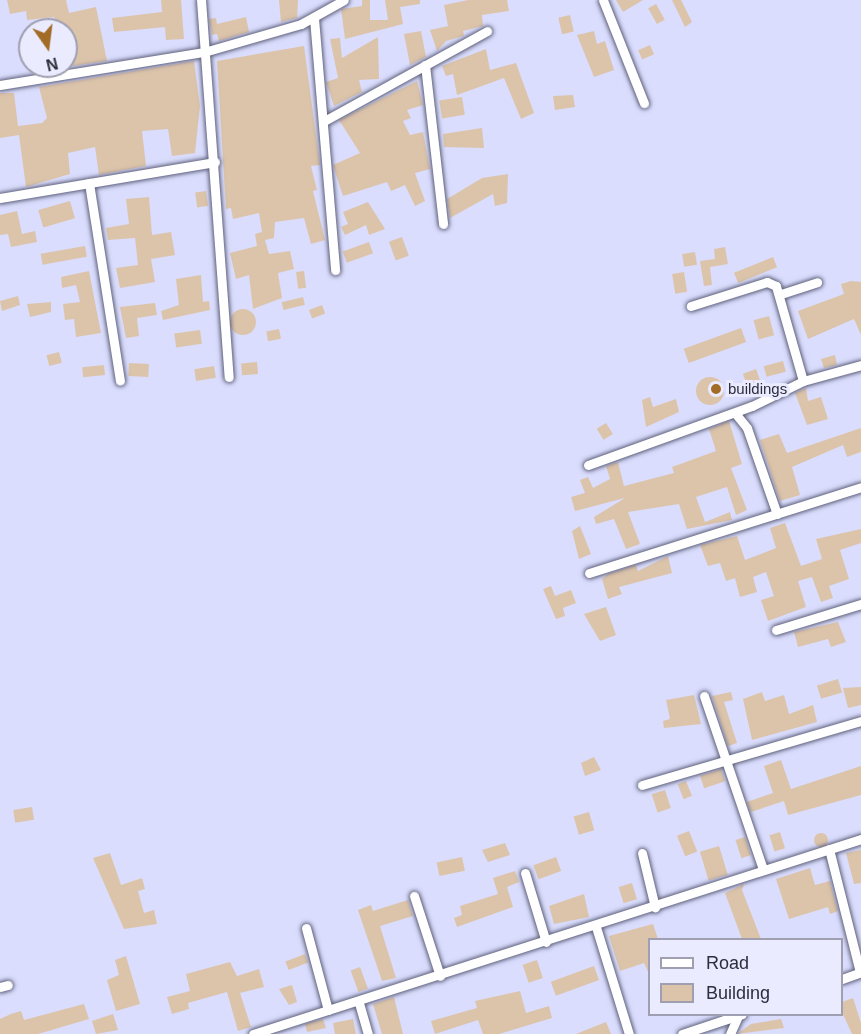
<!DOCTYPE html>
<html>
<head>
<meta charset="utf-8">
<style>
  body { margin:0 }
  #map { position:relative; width:861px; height:1034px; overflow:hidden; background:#daddfd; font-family:Arial,sans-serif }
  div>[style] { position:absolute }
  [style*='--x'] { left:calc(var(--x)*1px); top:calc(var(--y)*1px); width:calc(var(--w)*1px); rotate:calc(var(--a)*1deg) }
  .building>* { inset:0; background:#dcc4ab; transform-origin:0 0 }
  .round { border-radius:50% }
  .roads { filter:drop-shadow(0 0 2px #5f617c) drop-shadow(0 0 2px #5f617c) }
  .minor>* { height:9px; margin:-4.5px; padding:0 4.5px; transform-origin:4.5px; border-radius:4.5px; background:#fff }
  .dots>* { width:16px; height:16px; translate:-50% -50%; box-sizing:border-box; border:3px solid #eaebff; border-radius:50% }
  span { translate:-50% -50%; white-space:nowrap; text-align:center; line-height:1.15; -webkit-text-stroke:6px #eaebff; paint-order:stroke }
  .poi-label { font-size:15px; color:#2e2e3b }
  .left { translate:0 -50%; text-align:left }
  .legend { position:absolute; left:648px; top:938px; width:195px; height:78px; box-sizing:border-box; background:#eaebff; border:2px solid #9f9fb1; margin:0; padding:8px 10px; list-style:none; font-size:18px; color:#2e2e3b }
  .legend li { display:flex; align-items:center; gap:12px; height:30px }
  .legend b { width:30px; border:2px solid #9f9fb1 }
  .north { position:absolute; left:18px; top:18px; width:60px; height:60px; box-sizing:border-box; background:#eaebff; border:2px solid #9f9fb1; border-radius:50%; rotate:166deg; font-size:16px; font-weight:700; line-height:24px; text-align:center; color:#2e2e3b }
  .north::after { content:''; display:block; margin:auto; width:21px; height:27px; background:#a26b26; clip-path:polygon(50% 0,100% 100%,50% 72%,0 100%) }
</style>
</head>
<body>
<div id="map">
  <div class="building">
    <div style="clip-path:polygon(7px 0,66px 0,69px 13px,96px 7px,107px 61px,66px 67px,66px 30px,59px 30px,54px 17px,27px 20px,26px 11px,10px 14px)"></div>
    <div style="clip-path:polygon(161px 0,181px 0,184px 39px,166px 40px,165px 27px,114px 32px,112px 18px,162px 12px)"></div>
    <div style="clip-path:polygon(279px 0,298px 0,297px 18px,281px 22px)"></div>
    <div style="clip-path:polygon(362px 0,370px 0,370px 20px,388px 20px,385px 0,420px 0,420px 4px,400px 7px,403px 24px,345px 39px,341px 9px,362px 6px)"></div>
    <div style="clip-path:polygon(468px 0,507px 0,509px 11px,482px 15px,483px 26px,463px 31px,464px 36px,446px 41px,437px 51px,430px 30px,448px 26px,444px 5px)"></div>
    <div style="clip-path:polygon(616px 0,643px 0,623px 12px)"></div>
    <div style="clip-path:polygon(672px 0,681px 0,692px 22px,685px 27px)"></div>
    <div style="left:656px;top:4px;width:18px;height:9px;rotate:61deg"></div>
    <div style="left:570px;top:15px;width:17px;height:12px;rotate:77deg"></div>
    <div style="clip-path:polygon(246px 17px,249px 32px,219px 41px,217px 34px,212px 35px,209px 19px,216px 18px,217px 24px)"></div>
    <div style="clip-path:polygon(421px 31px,426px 57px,410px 65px,404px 34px)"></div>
    <div style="clip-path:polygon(594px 31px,597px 44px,605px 41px,614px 70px,594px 77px,577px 35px)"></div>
    <div style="clip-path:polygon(378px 37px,379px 79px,359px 80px,362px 92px,334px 106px,326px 82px,338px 78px,330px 39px,340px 38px,342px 58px)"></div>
    <div style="left:650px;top:45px;width:10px;height:13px;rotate:66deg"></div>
    <div style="clip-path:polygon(304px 46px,320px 165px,311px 166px,317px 190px,313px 191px,325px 240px,311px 244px,304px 218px,275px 222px,274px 238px,265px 240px,269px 254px,290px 251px,294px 269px,278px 273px,282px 298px,253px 309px,249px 275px,236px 279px,230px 253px,257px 246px,255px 234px,262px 232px,259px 213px,233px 219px,231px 208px,226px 209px,217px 61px)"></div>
    <div style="clip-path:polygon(486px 49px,490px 70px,516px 63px,534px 113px,521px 119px,504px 78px,457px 95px,453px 74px,446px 76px,442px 66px)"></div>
    <div style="clip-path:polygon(194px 61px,200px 106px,195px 153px,172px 156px,168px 129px,142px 131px,146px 166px,99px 175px,95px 147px,68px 153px,70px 174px,26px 187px,19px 135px,0 138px,0 93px,14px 93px,18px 126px,42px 123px,47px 118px,39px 87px)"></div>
    <div style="clip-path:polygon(417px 81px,423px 105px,407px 110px,411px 118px,403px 121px,410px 135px,423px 132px,430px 169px,415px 173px,425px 201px,415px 206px,405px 185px,391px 191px,387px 182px,343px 196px,333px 165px,360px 153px,339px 120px)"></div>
    <div style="clip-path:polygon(573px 95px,575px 107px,555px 110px,553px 96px)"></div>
    <div style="left:462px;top:97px;width:18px;height:23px;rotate:81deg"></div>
    <div style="clip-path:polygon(482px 128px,484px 148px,444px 147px,443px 134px)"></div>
    <div style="clip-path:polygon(508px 174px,507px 203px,495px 206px,493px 194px,450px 218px,447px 199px,482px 178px)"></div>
    <div style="left:206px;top:191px;width:15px;height:11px;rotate:82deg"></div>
    <div style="clip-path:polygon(149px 197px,152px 235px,171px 232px,175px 255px,151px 259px,155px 282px,120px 288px,116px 268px,138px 265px,135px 238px,108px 240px,106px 228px,129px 224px,126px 199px)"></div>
    <div style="left:70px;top:201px;width:18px;height:33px;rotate:74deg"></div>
    <div style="clip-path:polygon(368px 202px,385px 229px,369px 235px,366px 225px,345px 235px,341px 227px,348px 224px,343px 212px)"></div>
    <div style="clip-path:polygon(17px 211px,22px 234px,35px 231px,37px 242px,11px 247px,8px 234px,0 235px,0 215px)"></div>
    <div style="left:402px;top:237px;width:20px;height:14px;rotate:70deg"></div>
    <div style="left:369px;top:242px;width:12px;height:28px;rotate:70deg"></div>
    <div style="left:85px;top:246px;width:11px;height:45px;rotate:80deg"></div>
    <div style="clip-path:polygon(725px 247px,728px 264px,710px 267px,712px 285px,704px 286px,700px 261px,715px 259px,714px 249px)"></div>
    <div style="left:695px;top:252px;width:13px;height:13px;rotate:81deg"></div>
    <div style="left:773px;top:257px;width:11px;height:42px;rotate:68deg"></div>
    <div style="clip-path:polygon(89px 271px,101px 333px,76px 337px,74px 319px,65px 320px,63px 304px,80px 302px,76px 285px,62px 288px,61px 277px)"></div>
    <div style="left:304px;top:271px;width:17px;height:8px;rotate:83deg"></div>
    <div style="left:684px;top:272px;width:20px;height:12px;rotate:81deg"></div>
    <div style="clip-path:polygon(201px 275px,203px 302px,209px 301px,210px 310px,163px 320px,161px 311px,179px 305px,176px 279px)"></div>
    <div style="clip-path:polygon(851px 281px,861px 282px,861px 335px,854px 319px,808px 339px,798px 311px,844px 294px,841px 284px)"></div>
    <div style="clip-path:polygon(18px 296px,20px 305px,2px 311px,0 301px)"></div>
    <div style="left:303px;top:297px;width:8px;height:22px;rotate:76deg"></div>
    <div style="clip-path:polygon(51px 302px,51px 312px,30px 317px,27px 304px)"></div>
    <div style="clip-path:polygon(155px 303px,157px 315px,137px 318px,139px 336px,126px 338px,120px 307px)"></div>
    <div style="left:322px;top:305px;width:9px;height:14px;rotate:69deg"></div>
    <div class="round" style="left:230px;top:309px;width:26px;height:26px"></div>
    <div style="left:769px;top:316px;width:20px;height:16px;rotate:75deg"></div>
    <div style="left:741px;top:328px;width:15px;height:61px;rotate:70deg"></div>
    <div style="left:279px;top:329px;width:10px;height:13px;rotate:79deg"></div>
    <div style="left:200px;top:330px;width:14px;height:26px;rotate:82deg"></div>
    <div style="left:59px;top:352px;width:11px;height:13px;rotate:75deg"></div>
    <div style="clip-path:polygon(835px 355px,837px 365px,824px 368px,821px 359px)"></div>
    <div style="left:783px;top:361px;width:11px;height:20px;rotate:75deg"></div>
    <div style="left:257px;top:362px;width:12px;height:16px;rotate:85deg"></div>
    <div style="left:129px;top:363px;width:20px;height:13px;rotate:3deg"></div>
    <div style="left:104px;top:365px;width:10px;height:22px;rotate:84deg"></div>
    <div style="left:214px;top:366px;width:12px;height:20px;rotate:81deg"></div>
    <div style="left:756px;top:369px;width:12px;height:14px;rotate:70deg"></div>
    <div class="round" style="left:696px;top:377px;width:28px;height:28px"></div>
    <div style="clip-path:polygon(806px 388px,808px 401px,821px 397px,828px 419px,807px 425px,795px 393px)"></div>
    <div style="clip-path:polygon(650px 397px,653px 407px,676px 399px,679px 412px,646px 427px,642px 400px)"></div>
    <div style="clip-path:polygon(729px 421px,742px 464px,731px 468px,747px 510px,736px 515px,727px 487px,696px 497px,705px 522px,730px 512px,732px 520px,687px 529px,679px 504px,628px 512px,640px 544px,626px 549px,614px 519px,596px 524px,594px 517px,625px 498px,575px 511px,571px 497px,585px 493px,580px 480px,588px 477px,593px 488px,610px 479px,606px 466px,618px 462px,624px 486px,674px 473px,672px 467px,716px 451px,709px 429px)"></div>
    <div style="left:606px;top:423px;width:13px;height:11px;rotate:58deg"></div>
    <div style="clip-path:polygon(861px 428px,861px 452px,847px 457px,843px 445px,792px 467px,800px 495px,780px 501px,760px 440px,779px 434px,787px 453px)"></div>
    <div style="clip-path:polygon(785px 523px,801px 566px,822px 559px,816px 539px,861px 529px,861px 543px,840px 550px,849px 579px,829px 586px,833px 598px,821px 602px,812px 577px,798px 581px,806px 607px,768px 621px,761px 600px,774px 596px,766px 572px,753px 577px,757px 592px,740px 597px,735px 578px,726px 581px,720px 563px,708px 566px,700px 545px,737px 536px,745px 560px,776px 548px,770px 528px)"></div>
    <div style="clip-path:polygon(580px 526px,591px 554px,579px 559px,572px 531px)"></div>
    <div style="clip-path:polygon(668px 556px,672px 573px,619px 587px,622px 594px,608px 599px,602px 579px,608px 574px,636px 565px,638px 571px)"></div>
    <div style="clip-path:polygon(551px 586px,555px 596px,571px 590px,576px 603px,563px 608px,565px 616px,556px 619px,543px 589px)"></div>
    <div style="clip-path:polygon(606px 607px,616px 635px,600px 641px,584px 614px)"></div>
    <div style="clip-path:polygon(838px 622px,846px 642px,831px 647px,828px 639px,798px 647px,794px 632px)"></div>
    <div style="left:838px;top:679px;width:14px;height:22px;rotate:73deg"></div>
    <div style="clip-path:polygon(861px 687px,861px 705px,848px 708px,843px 688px)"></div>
    <div style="clip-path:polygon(731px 692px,733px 700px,724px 702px,737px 743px,728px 746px,712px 696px)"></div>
    <div style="clip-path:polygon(762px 692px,765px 701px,784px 695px,789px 714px,813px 705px,817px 722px,752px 740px,743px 699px)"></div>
    <div style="clip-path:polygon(694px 695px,701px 724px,664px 728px,663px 721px,670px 719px,666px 700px)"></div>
    <div style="clip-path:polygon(594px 757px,601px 770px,585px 776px,581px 763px)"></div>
    <div style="clip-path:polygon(781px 760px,791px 789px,861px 766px,861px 795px,788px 815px,784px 801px,751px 812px,747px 802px,773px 793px,764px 766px)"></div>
    <div style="left:721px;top:769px;width:13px;height:22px;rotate:72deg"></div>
    <div style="left:686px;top:781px;width:16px;height:9px;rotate:68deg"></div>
    <div style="left:665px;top:790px;width:19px;height:14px;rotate:72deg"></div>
    <div style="left:32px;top:807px;width:13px;height:19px;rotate:81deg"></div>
    <div style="left:589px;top:812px;width:19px;height:16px;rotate:74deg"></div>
    <div style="left:689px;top:831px;width:22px;height:13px;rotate:68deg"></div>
    <div style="left:780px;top:832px;width:17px;height:11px;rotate:73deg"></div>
    <div class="round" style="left:814px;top:833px;width:14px;height:14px"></div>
    <div style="left:745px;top:837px;width:19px;height:10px;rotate:72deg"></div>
    <div style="clip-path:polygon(505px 843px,510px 855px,488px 862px,482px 850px)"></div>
    <div style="left:719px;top:846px;width:30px;height:20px;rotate:73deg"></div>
    <div style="clip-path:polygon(861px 850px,861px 883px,854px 884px,846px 853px)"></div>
    <div style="clip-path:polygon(110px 853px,121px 885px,142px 878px,145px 889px,138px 891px,144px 913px,154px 910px,157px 924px,124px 929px,93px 858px)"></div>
    <div style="left:462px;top:857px;width:14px;height:26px;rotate:78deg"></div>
    <div style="left:556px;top:857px;width:15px;height:24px;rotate:70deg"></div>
    <div style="clip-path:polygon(810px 868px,815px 885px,830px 881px,838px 911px,830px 914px,828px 907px,789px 919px,776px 879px)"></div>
    <div style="clip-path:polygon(515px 871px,519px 882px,507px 887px,513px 907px,457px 927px,454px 918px,462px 915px,460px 906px,498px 894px,493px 878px)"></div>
    <div style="left:632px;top:883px;width:17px;height:14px;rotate:73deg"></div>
    <div style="clip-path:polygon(744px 884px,742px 890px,761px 939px,742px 939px,725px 893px)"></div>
    <div style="clip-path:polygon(584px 894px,589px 917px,554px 924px,549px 906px)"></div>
    <div style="clip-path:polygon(408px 900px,413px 916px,380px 926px,396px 978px,382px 981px,358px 910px,371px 905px,373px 911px)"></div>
    <div style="clip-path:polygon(653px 924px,658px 939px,650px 939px,650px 976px,644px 963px,620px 971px,609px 936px)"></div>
    <div style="left:305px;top:954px;width:9px;height:21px;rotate:69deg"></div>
    <div style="clip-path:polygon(126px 956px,140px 1004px,116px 1011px,107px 980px,119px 975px,115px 960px)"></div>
    <div style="left:537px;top:960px;width:19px;height:15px;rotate:72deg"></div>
    <div style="clip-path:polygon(230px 962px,237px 976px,259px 969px,264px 987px,240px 993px,251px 1027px,238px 1031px,227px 992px,188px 1003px,189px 1009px,172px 1014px,167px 997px,190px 991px,186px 974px)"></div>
    <div style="left:594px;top:966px;width:15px;height:46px;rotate:70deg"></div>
    <div style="left:360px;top:967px;width:23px;height:10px;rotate:70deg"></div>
    <div style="clip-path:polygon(292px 985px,297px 1002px,289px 1005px,279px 989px)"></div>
    <div style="clip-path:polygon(520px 991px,526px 1013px,549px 1006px,552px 1018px,499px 1034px,483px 1034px,478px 1020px,435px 1034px,431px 1021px,477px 1008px,475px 1001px)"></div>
    <div style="clip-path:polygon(394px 997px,403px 1034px,382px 1034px,373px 1004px)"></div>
    <div style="clip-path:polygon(853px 998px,861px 1023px,861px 1034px,852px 1034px,842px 1012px,842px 1002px)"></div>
    <div style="clip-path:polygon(84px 1004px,89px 1019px,38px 1034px,0 1034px,0 1019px,11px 1014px,21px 1011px,24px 1020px)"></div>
    <div style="clip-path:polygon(113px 1014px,118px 1030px,96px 1034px,92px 1021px)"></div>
    <div style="clip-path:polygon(323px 1019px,326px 1028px,307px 1032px,305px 1024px)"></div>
    <div style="clip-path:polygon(353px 1019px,356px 1034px,335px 1034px,333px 1023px)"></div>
    <div style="clip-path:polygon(781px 1019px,784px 1028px,737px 1034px,751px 1024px)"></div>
    <div style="clip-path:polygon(606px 1022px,611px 1034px,576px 1034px)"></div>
  </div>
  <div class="roads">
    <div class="minor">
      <div style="--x:201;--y:0;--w:378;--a:85.8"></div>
      <div style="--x:603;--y:0;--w:111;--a:68.3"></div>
      <div style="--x:314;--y:18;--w:253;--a:85.2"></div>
      <div style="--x:425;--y:65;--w:160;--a:83.5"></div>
      <div style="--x:0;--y:85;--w:207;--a:-9.2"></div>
      <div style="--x:204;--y:52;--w:101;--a:-16.1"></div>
      <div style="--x:301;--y:24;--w:49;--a:-29.2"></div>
      <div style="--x:326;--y:120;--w:184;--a:-28.9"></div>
      <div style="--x:89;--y:183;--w:200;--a:81.1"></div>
      <div style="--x:0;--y:198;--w:218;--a:-9.5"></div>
      <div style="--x:781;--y:294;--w:38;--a:-18"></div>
      <div style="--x:803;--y:381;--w:60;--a:-15.4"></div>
      <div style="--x:735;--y:413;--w:19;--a:51"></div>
      <div style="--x:747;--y:428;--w:91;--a:70.8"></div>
      <div style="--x:588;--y:465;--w:174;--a:-19.8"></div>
      <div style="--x:752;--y:406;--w:57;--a:-26.1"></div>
      <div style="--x:803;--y:381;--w:99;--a:-105.9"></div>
      <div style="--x:776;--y:286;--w:10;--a:-156"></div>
      <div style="--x:767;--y:282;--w:80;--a:162.5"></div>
      <div style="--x:589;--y:573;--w:285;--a:-17.5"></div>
      <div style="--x:776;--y:630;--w:89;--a:-17"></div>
      <div style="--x:704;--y:696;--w:183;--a:71.2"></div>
      <div style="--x:642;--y:785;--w:228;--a:-16.3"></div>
      <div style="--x:829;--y:849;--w:127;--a:75.9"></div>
      <div style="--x:642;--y:853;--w:56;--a:76.5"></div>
      <div style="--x:525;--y:873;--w:72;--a:73.1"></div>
      <div style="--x:414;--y:896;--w:84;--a:72"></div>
      <div style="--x:596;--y:927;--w:112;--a:72.9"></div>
      <div style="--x:306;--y:928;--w:85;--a:75"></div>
      <div style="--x:842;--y:979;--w:20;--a:-20"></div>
      <div style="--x:0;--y:987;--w:8;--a:-14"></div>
      <div style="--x:359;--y:1003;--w:32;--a:74"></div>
      <div style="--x:253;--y:1034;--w:639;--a:-17.78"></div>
      <div style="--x:682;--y:1034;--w:63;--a:-18.4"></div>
      <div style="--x:730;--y:1034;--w:20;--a:-66"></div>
    </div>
  </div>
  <div class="dots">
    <div style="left:716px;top:389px;background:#a26b26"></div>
  </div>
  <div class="poi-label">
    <span class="left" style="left:728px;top:389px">buildings</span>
  </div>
  <ul class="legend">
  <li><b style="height:8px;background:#fff"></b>Road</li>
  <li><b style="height:16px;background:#dcc4ab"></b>Building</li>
  </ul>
  <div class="north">N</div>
</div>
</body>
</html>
